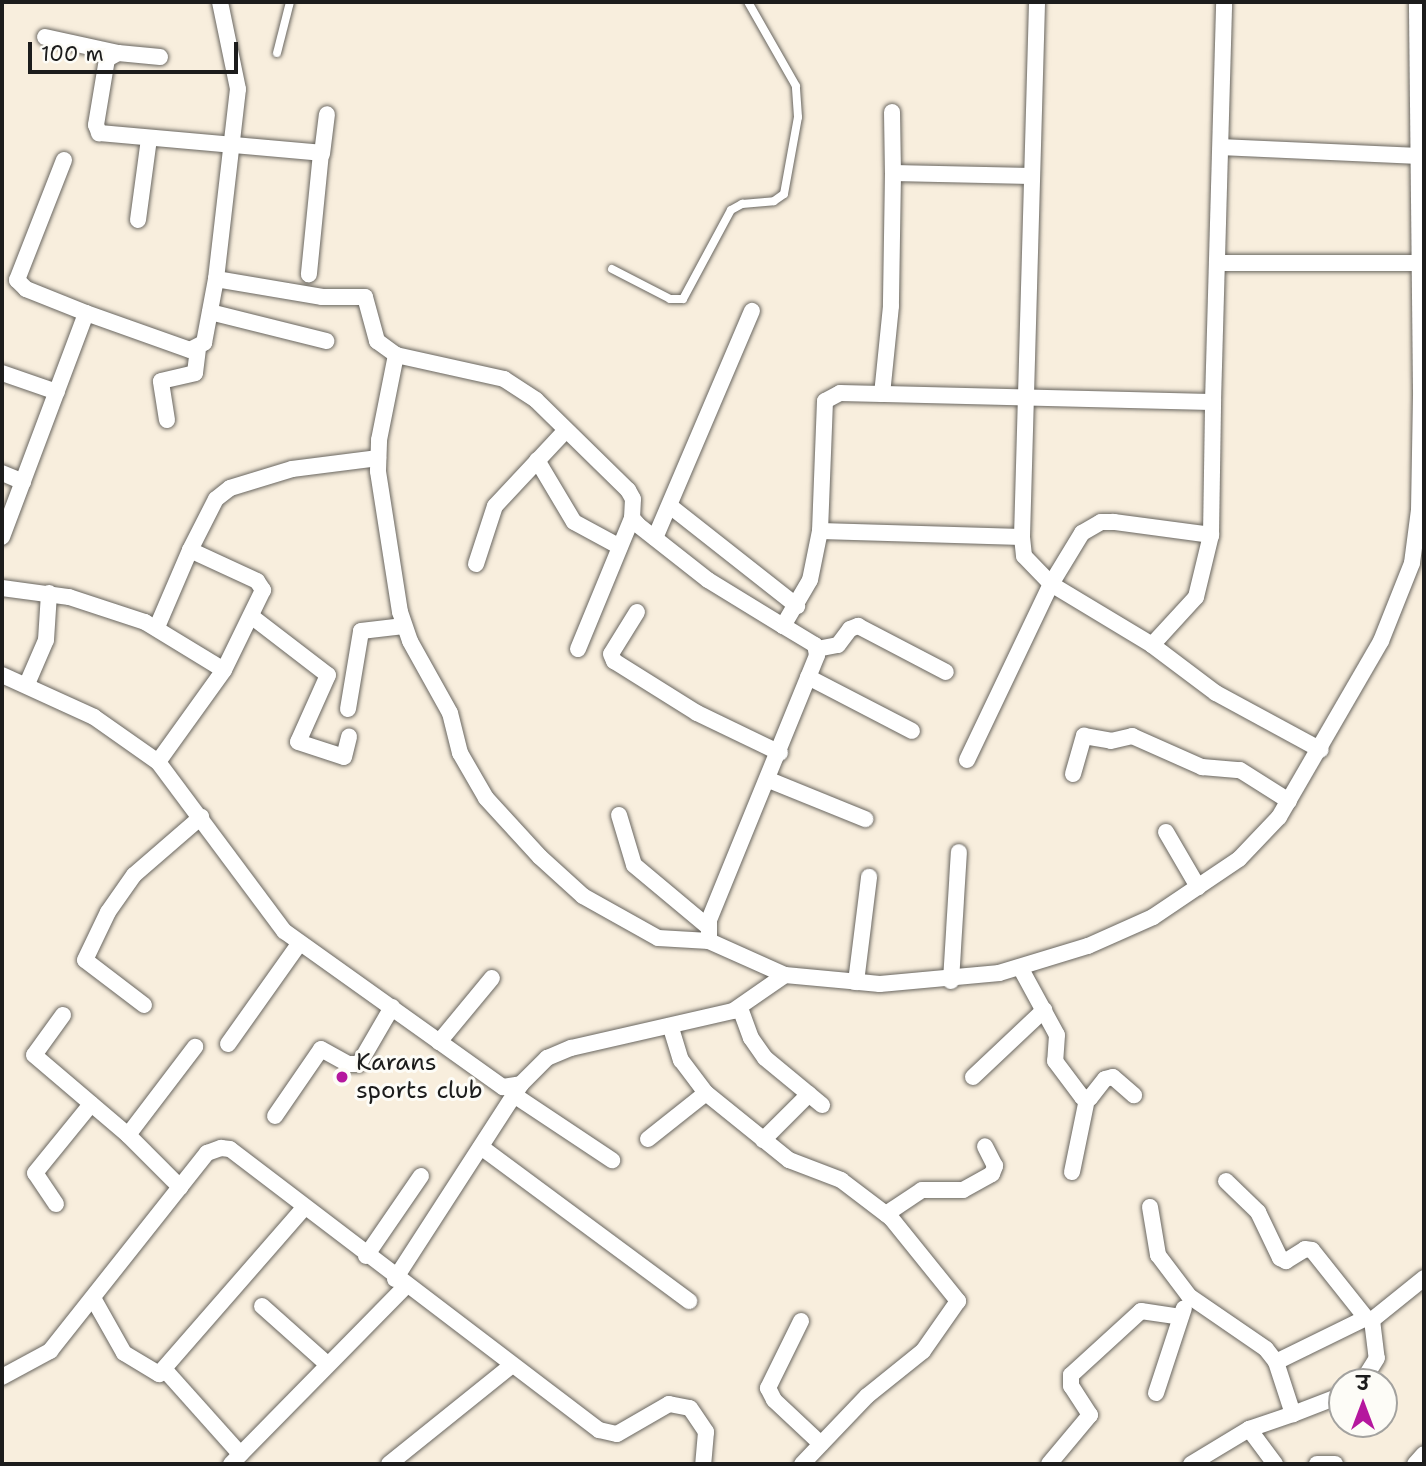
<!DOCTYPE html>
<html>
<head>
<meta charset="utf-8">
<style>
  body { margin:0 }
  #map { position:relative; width:1426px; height:1466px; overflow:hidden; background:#f8eedd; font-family:"Shantell Sans","Playpen Sans Deva",sans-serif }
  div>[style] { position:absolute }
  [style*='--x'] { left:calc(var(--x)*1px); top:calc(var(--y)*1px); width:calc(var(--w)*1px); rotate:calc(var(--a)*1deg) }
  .roads { filter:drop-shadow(0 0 2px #696660) drop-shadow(0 0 2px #696660) }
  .lane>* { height:8px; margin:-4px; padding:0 4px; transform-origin:4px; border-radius:4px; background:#fff }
  .street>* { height:16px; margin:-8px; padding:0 8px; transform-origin:8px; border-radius:8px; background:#fff }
  .dots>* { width:19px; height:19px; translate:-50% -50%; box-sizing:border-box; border:4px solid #fdfcf7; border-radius:50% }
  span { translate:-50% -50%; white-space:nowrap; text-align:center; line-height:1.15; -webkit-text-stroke:6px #fdfcf7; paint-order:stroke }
  .poi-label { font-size:24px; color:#1c1c1c }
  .left { translate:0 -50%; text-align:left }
  .frame { position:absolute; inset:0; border:4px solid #1c1c1c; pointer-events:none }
  .north { position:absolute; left:1328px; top:1368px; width:70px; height:70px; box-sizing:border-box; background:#fdfcf7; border:2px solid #a3a29f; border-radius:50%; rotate:0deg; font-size:19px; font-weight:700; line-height:28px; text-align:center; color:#1c1c1c }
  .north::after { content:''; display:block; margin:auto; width:24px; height:32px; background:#b5179e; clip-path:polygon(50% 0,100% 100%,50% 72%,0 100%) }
  .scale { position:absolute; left:28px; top:42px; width:210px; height:32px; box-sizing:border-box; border:4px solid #1c1c1c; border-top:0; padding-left:9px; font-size:21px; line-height:24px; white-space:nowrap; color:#1c1c1c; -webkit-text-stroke:5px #fdfcf7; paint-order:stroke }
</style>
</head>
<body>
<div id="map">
  <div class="roads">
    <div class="lane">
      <div style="--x:277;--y:53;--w:53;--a:-75.7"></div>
      <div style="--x:612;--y:269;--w:65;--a:27.3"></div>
      <div style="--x:670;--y:299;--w:13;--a:0"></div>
      <div style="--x:683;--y:299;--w:101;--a:-61.7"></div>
      <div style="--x:731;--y:210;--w:13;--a:-29"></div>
      <div style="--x:742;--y:204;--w:32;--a:-5"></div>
      <div style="--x:774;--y:201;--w:12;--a:-35"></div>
      <div style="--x:784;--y:194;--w:78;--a:-79.7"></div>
      <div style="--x:798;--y:117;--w:31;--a:-94"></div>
      <div style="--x:796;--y:86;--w:97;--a:-119.7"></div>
    </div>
    <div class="street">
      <div style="--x:45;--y:37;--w:75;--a:12.4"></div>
      <div style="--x:160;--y:57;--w:42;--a:-174.6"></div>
      <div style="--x:118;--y:53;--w:13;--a:151"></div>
      <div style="--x:107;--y:59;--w:67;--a:99.5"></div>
      <div style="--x:96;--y:125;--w:9;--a:69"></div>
      <div style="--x:99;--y:133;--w:223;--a:5.1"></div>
      <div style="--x:321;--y:153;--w:122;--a:95.7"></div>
      <div style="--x:892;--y:112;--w:61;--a:89.1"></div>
      <div style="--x:1222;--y:147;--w:195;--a:2.6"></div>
      <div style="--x:322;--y:154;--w:40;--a:-82.9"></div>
      <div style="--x:64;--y:160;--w:129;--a:111.4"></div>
      <div style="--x:17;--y:280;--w:13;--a:45"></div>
      <div style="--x:26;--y:289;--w:65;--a:21.8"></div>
      <div style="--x:1031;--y:176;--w:138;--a:-178.8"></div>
      <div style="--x:893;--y:173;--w:133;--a:90.9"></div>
      <div style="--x:891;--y:306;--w:88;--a:95.8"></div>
      <div style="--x:882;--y:394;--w:331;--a:1.4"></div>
      <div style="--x:1213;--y:402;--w:400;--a:-88.4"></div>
      <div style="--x:138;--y:220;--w:82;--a:-82.3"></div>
      <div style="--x:1217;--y:263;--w:200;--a:0"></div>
      <div style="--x:216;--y:279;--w:108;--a:9.6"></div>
      <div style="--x:322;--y:297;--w:43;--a:0"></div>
      <div style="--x:365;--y:297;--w:46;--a:74.7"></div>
      <div style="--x:377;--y:341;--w:24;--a:36"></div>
      <div style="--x:210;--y:312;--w:120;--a:14"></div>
      <div style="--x:2;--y:373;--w:58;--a:19.1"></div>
      <div style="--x:167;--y:420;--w:39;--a:-99"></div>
      <div style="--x:161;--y:381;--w:35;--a:-13"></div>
      <div style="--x:195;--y:373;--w:24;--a:-83"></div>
      <div style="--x:537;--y:460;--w:72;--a:59.2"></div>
      <div style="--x:574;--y:522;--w:52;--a:28.5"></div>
      <div style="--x:2;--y:473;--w:23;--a:23"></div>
      <div style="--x:670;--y:506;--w:162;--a:38.2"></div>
      <div style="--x:820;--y:531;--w:202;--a:1.7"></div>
      <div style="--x:1022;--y:537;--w:535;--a:-88.39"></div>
      <div style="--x:2;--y:537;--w:239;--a:-69.4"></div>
      <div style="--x:86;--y:313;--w:110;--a:19.6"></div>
      <div style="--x:190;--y:350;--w:16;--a:-27"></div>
      <div style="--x:204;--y:343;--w:65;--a:-79.4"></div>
      <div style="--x:216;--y:279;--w:191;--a:-83.4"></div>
      <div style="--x:238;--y:89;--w:89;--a:-101.7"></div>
      <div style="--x:1022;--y:537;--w:19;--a:84"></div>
      <div style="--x:1024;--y:556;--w:39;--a:46"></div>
      <div style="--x:1051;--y:584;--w:118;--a:31.1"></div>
      <div style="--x:1152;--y:645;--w:80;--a:36.9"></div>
      <div style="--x:1216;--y:693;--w:119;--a:28.5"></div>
      <div style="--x:655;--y:538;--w:247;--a:-66.9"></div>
      <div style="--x:190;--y:550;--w:57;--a:-63"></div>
      <div style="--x:216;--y:499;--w:18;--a:-38"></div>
      <div style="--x:230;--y:488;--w:65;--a:-17"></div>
      <div style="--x:292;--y:469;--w:87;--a:-7.3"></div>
      <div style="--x:476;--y:564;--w:61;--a:-71.9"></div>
      <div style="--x:495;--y:506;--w:104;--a:-46.9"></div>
      <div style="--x:2;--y:588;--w:68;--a:7.7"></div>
      <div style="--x:69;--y:597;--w:80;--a:18.2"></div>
      <div style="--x:145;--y:622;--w:92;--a:31.3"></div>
      <div style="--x:637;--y:612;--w:49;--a:121.8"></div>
      <div style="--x:611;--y:654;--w:8;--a:67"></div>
      <div style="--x:614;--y:661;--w:98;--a:32.1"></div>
      <div style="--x:697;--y:713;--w:92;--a:25.7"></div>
      <div style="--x:251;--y:616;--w:97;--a:37.5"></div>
      <div style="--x:328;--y:675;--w:73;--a:114.1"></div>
      <div style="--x:298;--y:742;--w:48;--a:18.1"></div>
      <div style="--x:344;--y:757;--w:21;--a:-76"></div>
      <div style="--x:157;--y:627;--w:84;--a:-66.8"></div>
      <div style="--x:190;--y:550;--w:74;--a:24.8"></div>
      <div style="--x:257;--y:581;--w:11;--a:56"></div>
      <div style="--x:263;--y:590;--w:89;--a:116"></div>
      <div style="--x:224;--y:670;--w:113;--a:125.7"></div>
      <div style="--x:1152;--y:645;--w:65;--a:-47.5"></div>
      <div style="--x:1196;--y:597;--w:64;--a:-76.4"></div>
      <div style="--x:578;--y:649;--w:142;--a:-67.6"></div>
      <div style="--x:817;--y:649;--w:21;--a:-11"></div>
      <div style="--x:838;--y:645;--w:20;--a:-53"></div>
      <div style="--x:850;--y:629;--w:9;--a:-21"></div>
      <div style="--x:858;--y:626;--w:99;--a:27.6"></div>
      <div style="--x:2;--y:675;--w:101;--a:24.5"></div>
      <div style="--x:94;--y:717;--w:78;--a:35.1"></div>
      <div style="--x:158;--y:762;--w:211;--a:53.3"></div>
      <div style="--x:284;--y:931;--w:269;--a:35.5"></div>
      <div style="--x:503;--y:1087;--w:18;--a:-9"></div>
      <div style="--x:521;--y:1084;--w:37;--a:-45"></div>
      <div style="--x:547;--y:1058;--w:26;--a:-23"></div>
      <div style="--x:571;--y:1048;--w:166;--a:-12.9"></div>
      <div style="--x:733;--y:1011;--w:63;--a:-34.7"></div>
      <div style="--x:785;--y:975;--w:95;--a:5.4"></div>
      <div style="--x:880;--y:984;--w:120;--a:-5.3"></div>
      <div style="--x:999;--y:973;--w:93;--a:-16.9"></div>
      <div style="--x:1088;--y:946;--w:71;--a:-24"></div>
      <div style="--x:1153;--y:917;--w:104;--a:-34"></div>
      <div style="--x:1239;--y:859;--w:58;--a:-46.4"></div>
      <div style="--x:1279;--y:817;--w:203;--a:-59.9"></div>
      <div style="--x:1381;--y:641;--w:84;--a:-68.3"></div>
      <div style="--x:1412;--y:563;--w:53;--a:-82.5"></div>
      <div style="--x:1419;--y:510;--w:119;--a:-89"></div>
      <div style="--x:1421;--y:391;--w:389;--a:-90.6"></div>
      <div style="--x:808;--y:677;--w:117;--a:27.4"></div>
      <div style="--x:27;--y:684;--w:48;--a:-66.6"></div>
      <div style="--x:46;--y:640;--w:47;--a:-86.3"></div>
      <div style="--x:348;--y:709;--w:79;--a:-80.5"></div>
      <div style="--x:361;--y:631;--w:43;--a:-6.6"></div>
      <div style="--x:967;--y:760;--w:195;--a:-64.5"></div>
      <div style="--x:1051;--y:584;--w:60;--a:-58.7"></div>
      <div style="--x:1082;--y:533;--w:22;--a:-30"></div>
      <div style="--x:1101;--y:522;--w:13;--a:0"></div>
      <div style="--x:1114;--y:522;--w:98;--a:7.6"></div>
      <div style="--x:1211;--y:535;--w:133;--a:-89.1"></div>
      <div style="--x:1073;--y:774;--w:40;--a:-74"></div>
      <div style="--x:1084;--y:736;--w:27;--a:10"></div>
      <div style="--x:1111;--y:741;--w:22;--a:-13"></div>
      <div style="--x:1132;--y:736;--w:77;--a:23.9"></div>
      <div style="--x:1202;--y:767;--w:38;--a:5"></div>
      <div style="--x:1240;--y:770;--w:58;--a:32.3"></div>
      <div style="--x:769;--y:780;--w:104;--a:22.1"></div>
      <div style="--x:619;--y:815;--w:52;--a:73.3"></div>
      <div style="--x:634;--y:865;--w:95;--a:39.9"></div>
      <div style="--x:1166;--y:832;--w:64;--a:59.8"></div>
      <div style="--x:709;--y:941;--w:21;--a:-90"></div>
      <div style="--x:709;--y:920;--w:286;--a:-67.8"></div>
      <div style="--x:817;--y:655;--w:10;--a:-101"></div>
      <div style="--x:815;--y:645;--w:37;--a:-149"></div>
      <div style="--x:1021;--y:969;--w:75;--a:61.4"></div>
      <div style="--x:1057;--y:1035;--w:26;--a:94"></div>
      <div style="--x:1055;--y:1061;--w:45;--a:53.1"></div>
      <div style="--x:1082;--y:1097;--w:8;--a:7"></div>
      <div style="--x:1090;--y:1098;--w:24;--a:-52"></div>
      <div style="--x:1105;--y:1079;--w:8;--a:-14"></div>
      <div style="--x:1113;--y:1077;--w:28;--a:41"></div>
      <div style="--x:785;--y:975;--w:83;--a:-155.9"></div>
      <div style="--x:709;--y:941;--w:51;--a:-176.6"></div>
      <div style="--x:658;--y:938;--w:86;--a:-150.8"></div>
      <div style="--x:583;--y:896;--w:58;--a:-137.8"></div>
      <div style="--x:540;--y:857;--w:80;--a:-132.5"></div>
      <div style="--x:486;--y:798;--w:52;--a:-120"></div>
      <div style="--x:460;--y:753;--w:41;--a:-104"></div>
      <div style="--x:450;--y:713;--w:82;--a:-119.1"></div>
      <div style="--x:410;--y:641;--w:31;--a:-109"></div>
      <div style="--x:400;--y:612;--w:143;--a:-98.9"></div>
      <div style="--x:378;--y:471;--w:31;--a:-88"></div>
      <div style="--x:379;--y:440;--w:87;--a:-78.7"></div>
      <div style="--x:396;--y:355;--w:111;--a:12.5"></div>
      <div style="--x:504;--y:379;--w:38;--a:33"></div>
      <div style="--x:536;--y:400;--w:129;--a:44.4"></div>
      <div style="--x:628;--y:490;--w:10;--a:61"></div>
      <div style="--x:633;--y:499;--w:19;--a:93"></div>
      <div style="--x:632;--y:518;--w:9;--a:49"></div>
      <div style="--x:638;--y:525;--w:89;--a:38.2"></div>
      <div style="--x:708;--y:580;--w:88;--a:31.5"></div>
      <div style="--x:783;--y:626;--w:53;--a:-59.6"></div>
      <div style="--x:810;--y:580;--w:50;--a:-78.5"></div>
      <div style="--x:820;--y:531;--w:130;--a:-87.8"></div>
      <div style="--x:825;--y:401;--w:17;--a:-28"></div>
      <div style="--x:840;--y:393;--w:42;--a:1.4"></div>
      <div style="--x:951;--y:981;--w:129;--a:-86.5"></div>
      <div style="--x:856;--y:982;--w:106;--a:-82.9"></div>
      <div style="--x:144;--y:1005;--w:74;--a:-142.7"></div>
      <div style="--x:85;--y:960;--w:53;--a:-64.4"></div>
      <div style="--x:108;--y:912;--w:45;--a:-54.9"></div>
      <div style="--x:134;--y:875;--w:89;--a:-40.9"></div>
      <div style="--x:740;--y:1008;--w:32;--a:70"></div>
      <div style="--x:751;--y:1038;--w:24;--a:55"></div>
      <div style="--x:765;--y:1058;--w:74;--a:39.5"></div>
      <div style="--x:63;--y:1015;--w:49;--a:125.9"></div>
      <div style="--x:34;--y:1055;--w:123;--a:40.4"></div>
      <div style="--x:128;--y:1135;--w:74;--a:45"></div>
      <div style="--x:671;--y:1028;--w:34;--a:73"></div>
      <div style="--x:681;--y:1060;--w:41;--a:52.9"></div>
      <div style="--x:706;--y:1093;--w:107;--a:38.9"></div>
      <div style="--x:789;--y:1160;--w:56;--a:21"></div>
      <div style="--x:841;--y:1180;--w:63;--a:37.2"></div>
      <div style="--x:891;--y:1218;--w:107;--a:51.1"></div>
      <div style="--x:958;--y:1301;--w:61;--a:125"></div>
      <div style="--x:923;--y:1351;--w:72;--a:141.2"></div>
      <div style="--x:867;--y:1396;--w:94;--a:133.7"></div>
      <div style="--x:439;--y:1042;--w:83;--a:-50.4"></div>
      <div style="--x:228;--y:1044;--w:123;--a:-54.6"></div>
      <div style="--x:973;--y:1077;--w:98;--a:-43.3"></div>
      <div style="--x:514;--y:1095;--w:118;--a:33.6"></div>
      <div style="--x:275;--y:1116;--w:81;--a:-55.5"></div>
      <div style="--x:321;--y:1049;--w:31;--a:29"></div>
      <div style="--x:348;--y:1064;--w:11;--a:0"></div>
      <div style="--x:359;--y:1064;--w:66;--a:-59.9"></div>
      <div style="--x:128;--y:1135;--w:111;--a:-52.7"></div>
      <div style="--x:648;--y:1139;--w:74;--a:-38.4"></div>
      <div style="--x:763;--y:1140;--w:65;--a:-45"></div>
      <div style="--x:481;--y:1147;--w:259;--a:36.5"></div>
      <div style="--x:1072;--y:1172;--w:75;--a:-78.4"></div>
      <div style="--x:1226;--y:1181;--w:45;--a:44.1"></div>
      <div style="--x:1258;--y:1212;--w:51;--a:64.4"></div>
      <div style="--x:1280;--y:1258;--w:7;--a:27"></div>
      <div style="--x:1286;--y:1261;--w:22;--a:-32"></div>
      <div style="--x:1305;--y:1249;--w:7;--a:8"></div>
      <div style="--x:1312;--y:1250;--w:87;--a:51.5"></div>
      <div style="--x:56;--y:1204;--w:37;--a:-124"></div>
      <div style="--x:35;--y:1173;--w:89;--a:-50.9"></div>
      <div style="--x:1150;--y:1207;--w:49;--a:80.5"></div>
      <div style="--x:1158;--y:1255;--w:51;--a:52.9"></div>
      <div style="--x:1189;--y:1296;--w:93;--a:34.5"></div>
      <div style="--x:1266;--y:1349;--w:16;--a:52"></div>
      <div style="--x:1276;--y:1362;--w:55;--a:71.9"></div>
      <div style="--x:1293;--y:1414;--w:46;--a:161.2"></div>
      <div style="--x:1249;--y:1429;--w:44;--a:53.4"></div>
      <div style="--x:886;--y:1214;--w:43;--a:-33.7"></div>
      <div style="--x:922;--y:1190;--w:41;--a:0"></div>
      <div style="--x:963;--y:1190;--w:33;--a:-29"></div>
      <div style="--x:992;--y:1174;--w:9;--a:-69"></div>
      <div style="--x:995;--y:1166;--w:22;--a:-117"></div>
      <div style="--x:366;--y:1256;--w:97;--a:-55.5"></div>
      <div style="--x:395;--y:1279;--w:232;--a:-57.1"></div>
      <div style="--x:93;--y:1298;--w:63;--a:60.6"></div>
      <div style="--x:124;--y:1353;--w:41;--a:31"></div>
      <div style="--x:159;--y:1374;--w:220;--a:-48.9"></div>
      <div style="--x:262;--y:1306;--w:86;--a:41.7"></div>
      <div style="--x:1372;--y:1320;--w:67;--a:-38.9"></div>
      <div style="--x:801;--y:1321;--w:75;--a:116.2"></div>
      <div style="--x:768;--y:1388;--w:13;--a:63"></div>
      <div style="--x:774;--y:1400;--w:64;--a:43.1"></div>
      <div style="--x:1276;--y:1362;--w:100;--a:-26.1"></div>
      <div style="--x:1366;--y:1318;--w:6;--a:18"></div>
      <div style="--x:1372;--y:1320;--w:38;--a:83"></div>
      <div style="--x:1377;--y:1358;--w:28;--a:122"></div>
      <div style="--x:165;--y:1370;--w:113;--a:48.2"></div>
      <div style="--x:2;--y:1377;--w:55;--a:-28.4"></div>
      <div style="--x:50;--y:1351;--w:253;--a:-51.6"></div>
      <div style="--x:207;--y:1153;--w:15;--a:-20"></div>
      <div style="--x:221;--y:1148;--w:9;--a:6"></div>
      <div style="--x:230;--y:1149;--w:464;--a:37.3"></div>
      <div style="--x:599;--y:1430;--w:18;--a:13"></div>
      <div style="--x:617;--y:1434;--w:60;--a:-30"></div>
      <div style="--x:669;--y:1404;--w:21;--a:11"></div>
      <div style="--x:690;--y:1408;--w:29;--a:56"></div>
      <div style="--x:706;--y:1432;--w:32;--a:95"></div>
      <div style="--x:1156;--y:1393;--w:89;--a:-71.8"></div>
      <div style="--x:1293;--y:1414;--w:53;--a:-21.2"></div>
      <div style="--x:231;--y:1464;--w:250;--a:-45.5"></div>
      <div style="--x:389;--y:1464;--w:158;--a:-38.8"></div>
      <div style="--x:1049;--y:1464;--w:64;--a:-50.1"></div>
      <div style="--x:1090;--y:1415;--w:35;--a:-123"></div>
      <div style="--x:1071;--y:1386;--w:11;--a:-90"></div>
      <div style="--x:1071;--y:1375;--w:95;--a:-42.4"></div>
      <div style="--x:1141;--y:1311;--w:40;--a:8.5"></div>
      <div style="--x:1191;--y:1464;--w:68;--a:-31.1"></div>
      <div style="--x:1317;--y:1464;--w:18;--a:0"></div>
      <div style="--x:1415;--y:1464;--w:13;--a:-48"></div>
    </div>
  </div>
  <div class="dots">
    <div style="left:342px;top:1077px;background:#b5179e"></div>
  </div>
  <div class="poi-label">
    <span class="left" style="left:356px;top:1077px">Karans<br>sports club</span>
  </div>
  <div class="frame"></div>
  <div class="north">उ</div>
  <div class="scale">100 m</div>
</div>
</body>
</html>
